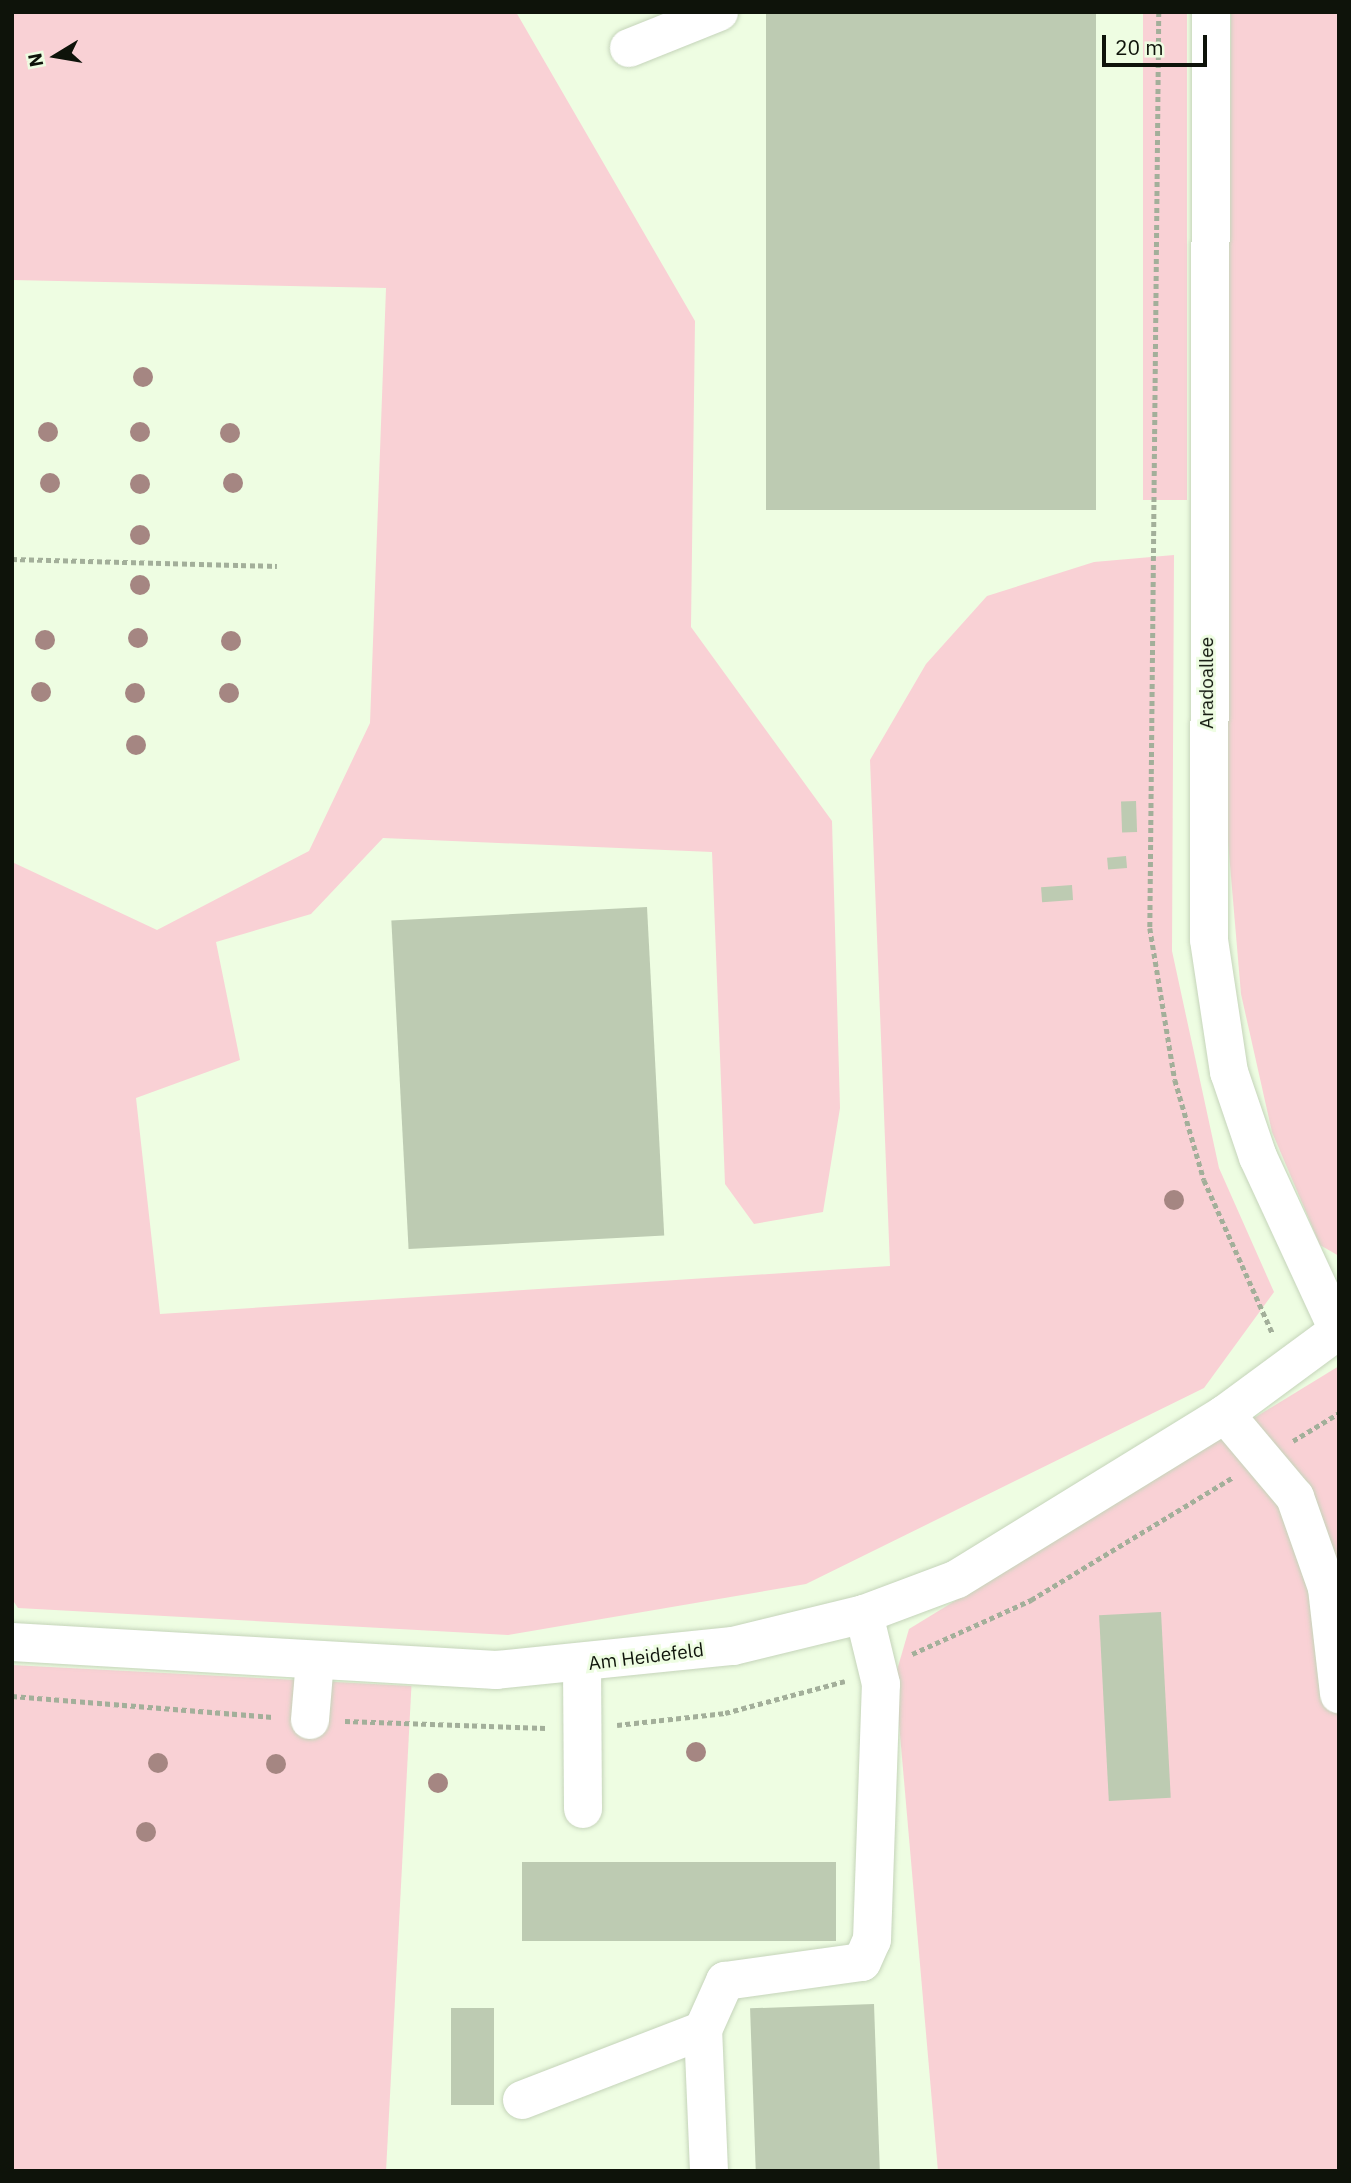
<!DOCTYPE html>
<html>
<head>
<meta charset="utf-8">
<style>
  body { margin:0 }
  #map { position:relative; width:1351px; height:2183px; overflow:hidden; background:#eefde2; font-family:"IBM Plex Sans",sans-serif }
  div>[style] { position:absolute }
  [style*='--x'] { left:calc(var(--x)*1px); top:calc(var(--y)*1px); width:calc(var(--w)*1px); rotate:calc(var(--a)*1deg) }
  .green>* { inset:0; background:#f9d1d5; transform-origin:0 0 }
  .building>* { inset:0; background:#bdcbb2; transform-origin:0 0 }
  .path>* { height:4.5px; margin-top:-2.25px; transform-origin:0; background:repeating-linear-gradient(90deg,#a3af9a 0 5px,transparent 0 8.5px) }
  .roads { filter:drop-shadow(0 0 2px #c5d4ba) drop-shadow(0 0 2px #c5d4ba) }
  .minor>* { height:38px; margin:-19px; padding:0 19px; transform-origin:19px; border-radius:19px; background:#fff }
  .trees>* { width:20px; height:20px; margin:-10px; border-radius:50%; background:#a58682 }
  span { translate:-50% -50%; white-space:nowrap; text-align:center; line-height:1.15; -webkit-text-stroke:6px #eefde2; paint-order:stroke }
  .street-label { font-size:19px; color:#0e130a }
  .frame { position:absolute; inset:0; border:14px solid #0e130a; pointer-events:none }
  .north { position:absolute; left:21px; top:21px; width:70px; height:70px; -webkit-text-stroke:5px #eefde2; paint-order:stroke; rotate:259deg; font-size:19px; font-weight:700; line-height:28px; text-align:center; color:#0e130a }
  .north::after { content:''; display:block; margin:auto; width:24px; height:32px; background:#0e130a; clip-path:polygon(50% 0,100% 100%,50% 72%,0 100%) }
  .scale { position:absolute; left:1102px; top:35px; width:105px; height:32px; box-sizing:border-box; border:4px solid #0e130a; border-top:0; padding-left:9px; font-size:21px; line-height:24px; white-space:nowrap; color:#0e130a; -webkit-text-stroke:5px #eefde2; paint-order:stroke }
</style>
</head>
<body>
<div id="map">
  <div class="green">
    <div style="clip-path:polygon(12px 12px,516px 12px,695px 321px,691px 627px,832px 821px,840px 1108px,823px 1212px,754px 1224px,725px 1184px,712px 852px,383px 838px,311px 914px,216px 942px,240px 1060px,136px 1098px,160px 1314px,890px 1266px,870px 760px,926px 664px,987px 596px,1094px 562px,1174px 555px,1172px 951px,1219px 1168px,1274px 1292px,1204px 1388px,806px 1584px,508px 1635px,18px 1608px,12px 1599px,12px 862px,157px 930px,309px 851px,370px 723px,386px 288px,12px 280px)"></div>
    <div style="left:1143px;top:12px;width:44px;height:488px"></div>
    <div style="clip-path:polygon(1231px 12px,1339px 12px,1339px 1256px,1320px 1245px,1272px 1132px,1241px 994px,1225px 806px)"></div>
    <div style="clip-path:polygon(1339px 1366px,1339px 2171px,938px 2171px,895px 1677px,909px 1629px)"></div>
    <div style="left:12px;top:1665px;width:400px;height:506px;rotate:3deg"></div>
  </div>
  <div class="building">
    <div style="left:766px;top:12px;width:330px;height:498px"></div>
    <div style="left:1136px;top:801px;width:31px;height:15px;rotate:88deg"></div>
    <div style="left:1126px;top:856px;width:12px;height:19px;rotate:85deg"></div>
    <div style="left:1072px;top:885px;width:15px;height:31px;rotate:86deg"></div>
    <div style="left:647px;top:907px;width:329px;height:256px;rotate:87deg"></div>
    <div style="left:1161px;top:1612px;width:186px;height:62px;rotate:87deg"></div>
    <div style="left:522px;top:1862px;width:314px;height:79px"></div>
    <div style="left:874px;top:2004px;width:167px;height:124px;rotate:88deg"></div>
    <div style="left:451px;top:2008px;width:43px;height:97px"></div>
  </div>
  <div class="path">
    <div style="--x:1159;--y:12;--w:916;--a:90.56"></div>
    <div style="--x:1150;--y:928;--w:154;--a:80.7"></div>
    <div style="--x:1175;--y:1080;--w:104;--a:73.8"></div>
    <div style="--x:1204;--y:1180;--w:169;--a:65.9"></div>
    <div style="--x:12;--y:559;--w:265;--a:1.5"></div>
    <div style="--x:1293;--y:1441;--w:54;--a:-31.3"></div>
    <div style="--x:912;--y:1654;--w:131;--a:-24.4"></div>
    <div style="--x:1031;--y:1600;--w:235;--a:-31.3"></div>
    <div style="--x:12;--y:1696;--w:262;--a:4.6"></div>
    <div style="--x:345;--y:1721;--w:201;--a:2"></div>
    <div style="--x:617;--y:1725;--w:109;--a:-6.3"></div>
    <div style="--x:725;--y:1713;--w:124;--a:-14.9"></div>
  </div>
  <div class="roads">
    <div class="minor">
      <div style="--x:1211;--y:12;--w:928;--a:90.12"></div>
      <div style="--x:1209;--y:940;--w:134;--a:81.4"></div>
      <div style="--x:1229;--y:1072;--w:90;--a:71.2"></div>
      <div style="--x:1258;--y:1157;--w:191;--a:65.2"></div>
      <div style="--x:629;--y:48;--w:97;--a:-21.8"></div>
      <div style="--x:1225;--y:1414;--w:109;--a:49.9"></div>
      <div style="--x:1295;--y:1497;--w:96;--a:70.6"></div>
      <div style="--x:1327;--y:1588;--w:107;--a:83.5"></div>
      <div style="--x:12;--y:1642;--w:485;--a:3.3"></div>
      <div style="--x:496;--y:1670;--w:238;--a:-5.8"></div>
      <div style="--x:733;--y:1646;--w:135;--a:-13.7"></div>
      <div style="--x:864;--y:1614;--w:99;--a:-20.6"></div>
      <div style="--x:957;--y:1579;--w:315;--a:-31.6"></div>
      <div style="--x:1225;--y:1414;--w:142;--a:-36.4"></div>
      <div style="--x:582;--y:1665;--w:144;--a:89.6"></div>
      <div style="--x:310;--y:1720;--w:60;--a:-85.2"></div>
      <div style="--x:522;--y:2100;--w:194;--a:-21.1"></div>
      <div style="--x:709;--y:2171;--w:141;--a:-92.4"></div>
      <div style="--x:703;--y:2030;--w:54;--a:-65.8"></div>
      <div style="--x:725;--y:1981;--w:138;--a:-7.9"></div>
      <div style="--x:862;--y:1962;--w:24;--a:-66"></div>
      <div style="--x:872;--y:1940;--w:256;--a:-88"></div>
      <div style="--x:881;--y:1684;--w:72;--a:-103.7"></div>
    </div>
  </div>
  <div class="trees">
    <div style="left:143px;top:377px"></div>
    <div style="left:48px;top:432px"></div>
    <div style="left:140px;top:432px"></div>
    <div style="left:230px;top:433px"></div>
    <div style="left:50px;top:483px"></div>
    <div style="left:233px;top:483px"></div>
    <div style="left:140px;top:484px"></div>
    <div style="left:140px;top:535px"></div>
    <div style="left:140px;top:585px"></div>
    <div style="left:138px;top:638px"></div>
    <div style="left:45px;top:640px"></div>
    <div style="left:231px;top:641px"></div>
    <div style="left:41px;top:692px"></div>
    <div style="left:135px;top:693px"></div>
    <div style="left:229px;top:693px"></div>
    <div style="left:136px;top:745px"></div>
    <div style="left:1174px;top:1200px"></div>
    <div style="left:696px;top:1752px"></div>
    <div style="left:158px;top:1763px"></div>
    <div style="left:276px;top:1764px"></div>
    <div style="left:438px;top:1783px"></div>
    <div style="left:146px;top:1832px"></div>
  </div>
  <div class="street-label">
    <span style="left:1207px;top:683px;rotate:-90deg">Aradoallee</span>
    <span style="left:646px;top:1657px;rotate:-7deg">Am Heidefeld</span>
  </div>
  <div class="frame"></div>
  <div class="north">N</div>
  <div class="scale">20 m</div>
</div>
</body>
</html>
